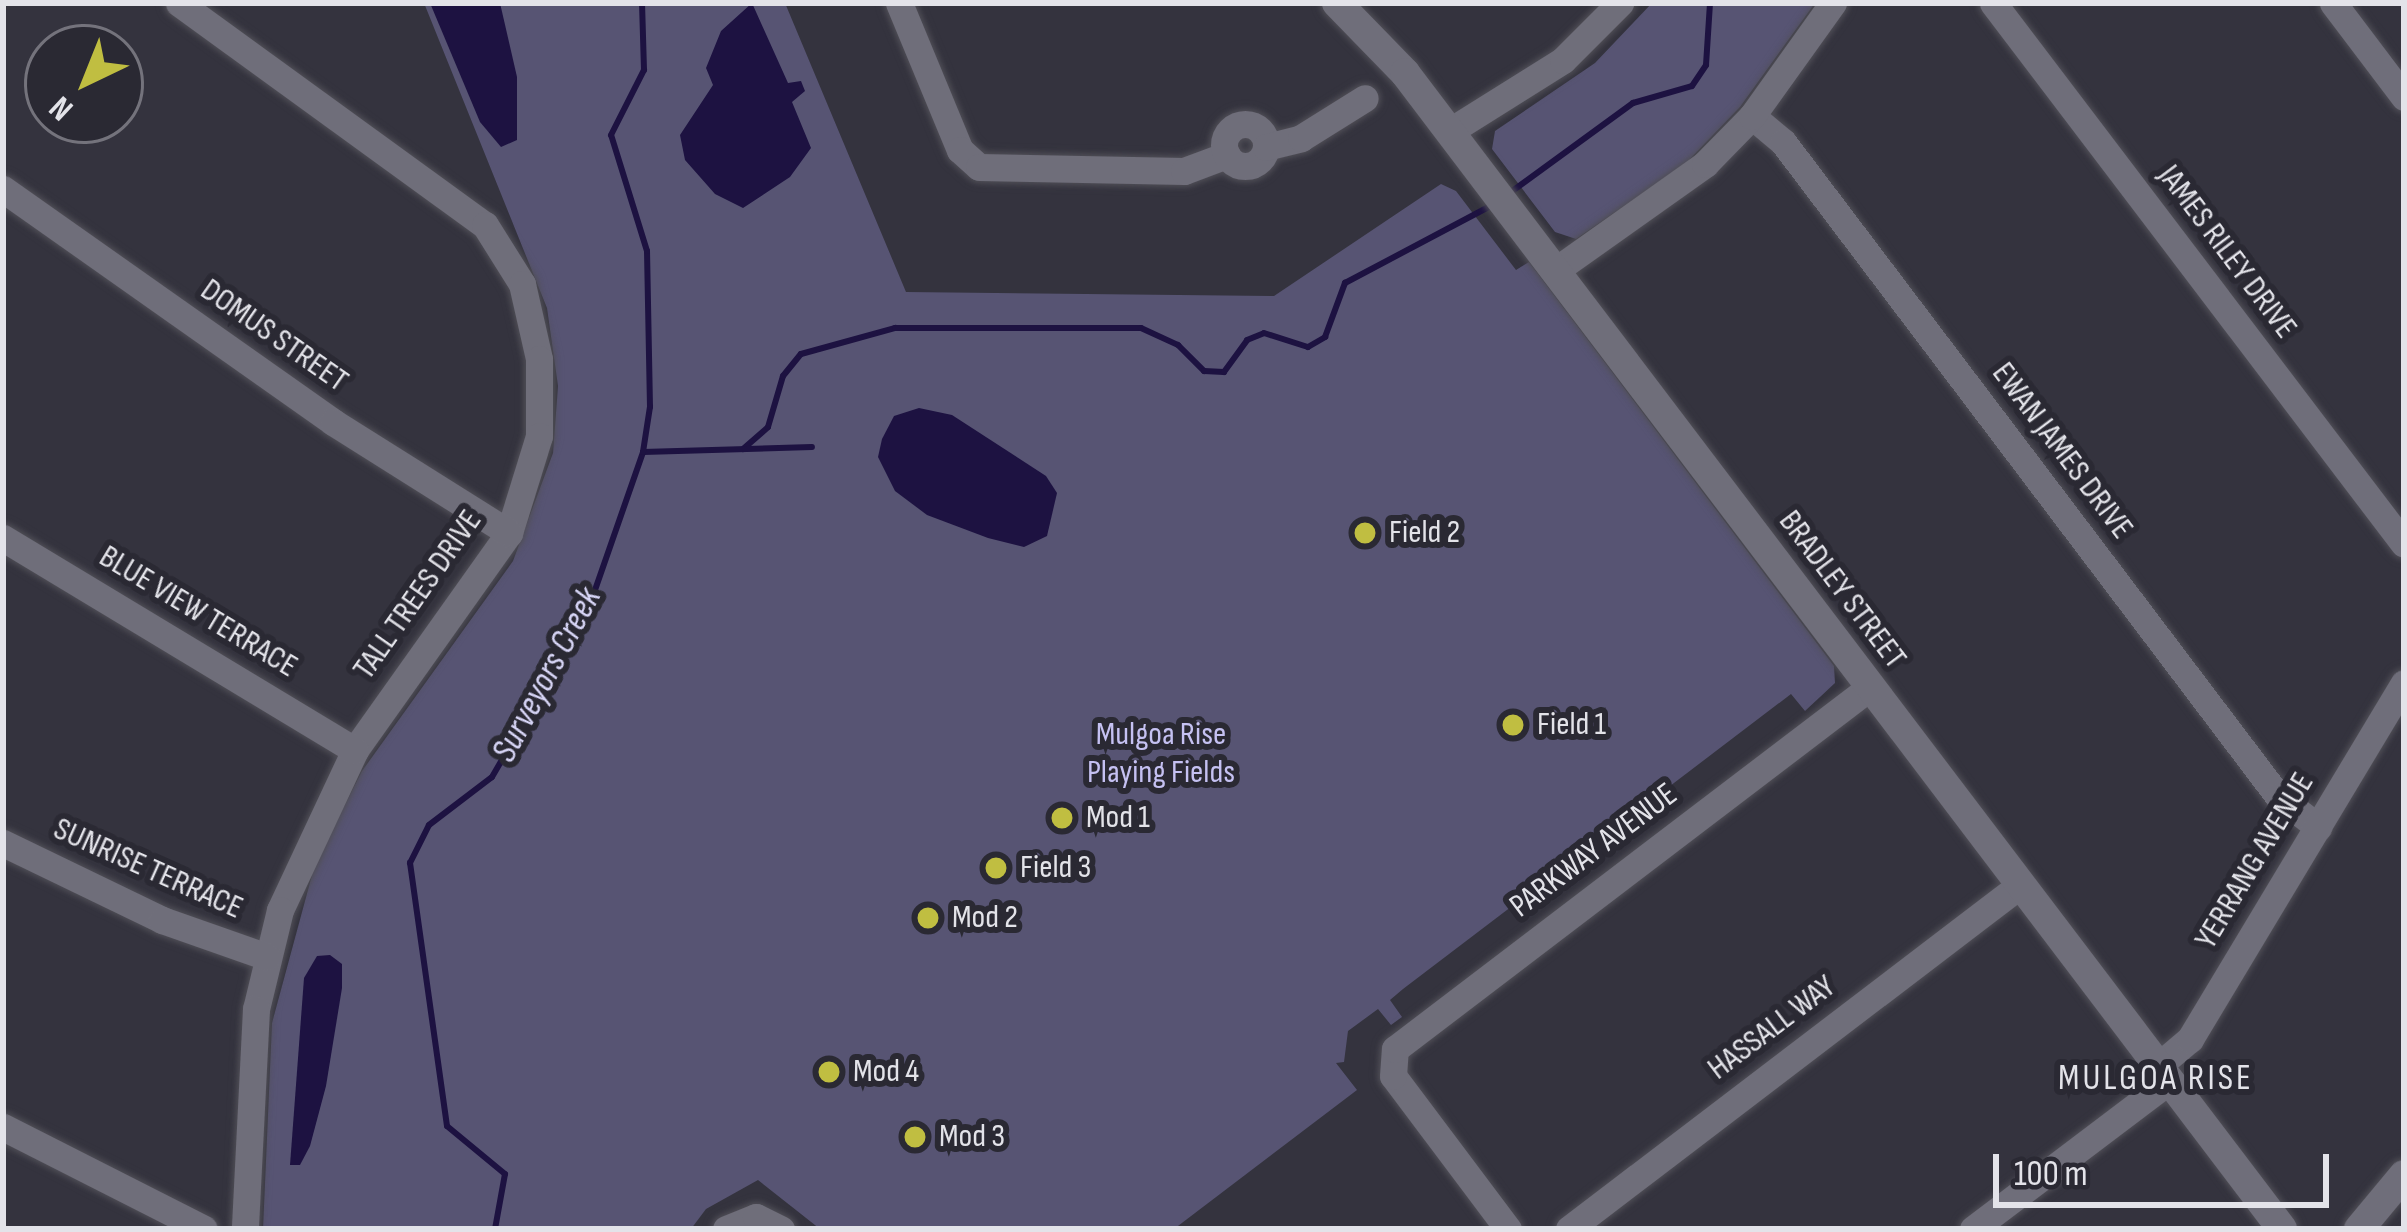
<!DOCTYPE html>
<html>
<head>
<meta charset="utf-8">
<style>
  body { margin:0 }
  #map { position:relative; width:2407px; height:1232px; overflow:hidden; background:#34333e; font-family:"Sofia Sans Condensed",sans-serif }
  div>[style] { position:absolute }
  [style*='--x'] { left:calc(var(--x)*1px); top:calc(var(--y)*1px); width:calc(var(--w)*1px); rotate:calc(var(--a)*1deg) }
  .green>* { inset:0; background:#575473 }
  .water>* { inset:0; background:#1d1241 }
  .stream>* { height:6px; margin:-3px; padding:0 3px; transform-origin:3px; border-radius:3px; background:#1d1241 }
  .roads { filter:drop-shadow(0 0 3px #504f57) drop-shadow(0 0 3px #504f57) }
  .minor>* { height:27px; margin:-13.5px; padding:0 13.5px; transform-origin:13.5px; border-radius:13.5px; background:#6f6e7a }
  .minor>.ring { margin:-13.5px; padding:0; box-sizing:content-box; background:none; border:27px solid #6f6e7a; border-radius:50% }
  .tertiary>* { height:30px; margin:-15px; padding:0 15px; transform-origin:15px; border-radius:15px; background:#6f6e7a }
  .dots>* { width:33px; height:33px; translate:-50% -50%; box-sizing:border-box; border:6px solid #2a2933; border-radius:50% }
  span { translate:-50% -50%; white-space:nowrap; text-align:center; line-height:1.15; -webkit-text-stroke:12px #2a2933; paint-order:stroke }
  .street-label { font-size:33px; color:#e3e3e9 }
  .poi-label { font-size:33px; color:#e3e3e9 }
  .left { translate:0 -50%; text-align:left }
  .park-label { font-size:33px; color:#c5c1f2 }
  .water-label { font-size:36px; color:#d8d6f7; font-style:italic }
  .neighbourhood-label { font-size:36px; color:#e3e3e9; letter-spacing:3px }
  .frame { position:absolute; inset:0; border:6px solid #e3e3e9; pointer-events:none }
  .north { position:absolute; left:24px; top:24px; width:120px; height:120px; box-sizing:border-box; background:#2a2933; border:3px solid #74737c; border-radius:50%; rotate:223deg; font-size:33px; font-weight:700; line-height:48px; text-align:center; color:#e3e3e9 }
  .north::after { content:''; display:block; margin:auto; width:42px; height:54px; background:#c0be41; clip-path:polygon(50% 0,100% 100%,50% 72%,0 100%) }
  .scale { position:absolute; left:1993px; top:1154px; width:336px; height:54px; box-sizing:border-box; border:6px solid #e3e3e9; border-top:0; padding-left:15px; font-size:36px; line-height:42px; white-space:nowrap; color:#e3e3e9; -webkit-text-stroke:9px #2a2933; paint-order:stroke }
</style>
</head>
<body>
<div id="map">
  <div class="green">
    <div style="clip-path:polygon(424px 3px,785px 3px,906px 292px,1274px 296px,1441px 184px,1456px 191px,1516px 270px,1529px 262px,1834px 666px,1835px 683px,1805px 711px,1791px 694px,1403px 989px,1390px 1000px,1402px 1017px,1391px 1025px,1378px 1009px,1348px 1031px,1344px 1062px,1336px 1063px,1357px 1090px,1174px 1229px,820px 1229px,758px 1180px,706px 1209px,691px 1229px,263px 1229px,272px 1023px,315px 864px,362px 771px,513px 561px,553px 453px,558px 386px,547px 308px)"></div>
    <div style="clip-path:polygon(1652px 3px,1815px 3px,1740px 107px,1686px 163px,1576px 239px,1555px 232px,1492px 149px,1495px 131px,1595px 63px)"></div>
  </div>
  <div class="water">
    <div style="clip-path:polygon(430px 3px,500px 3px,517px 77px,517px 140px,501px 147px,480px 122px)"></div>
    <div style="clip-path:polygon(752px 3px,788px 83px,801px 81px,805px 91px,792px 102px,811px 148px,790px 177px,743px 208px,715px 194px,685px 160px,680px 135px,713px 85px,706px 68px,721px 31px)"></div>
    <div style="clip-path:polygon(919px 408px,952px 415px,1046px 476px,1057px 493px,1047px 536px,1024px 547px,988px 538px,927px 515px,895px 491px,878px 457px,882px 439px,894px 416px)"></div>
    <div style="clip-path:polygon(330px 955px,342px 964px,342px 988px,326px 1086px,310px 1146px,300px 1165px,290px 1165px,304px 978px,317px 956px)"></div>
  </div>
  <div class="stream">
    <div style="--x:1511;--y:192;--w:151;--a:-36.1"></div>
    <div style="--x:1633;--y:103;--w:61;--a:-16.1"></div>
    <div style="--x:1692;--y:86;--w:25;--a:-56"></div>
    <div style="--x:1706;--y:65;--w:62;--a:-86.3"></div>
    <div style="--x:743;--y:449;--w:33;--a:-41"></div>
    <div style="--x:768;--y:427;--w:53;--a:-73.6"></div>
    <div style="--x:783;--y:376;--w:28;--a:-51"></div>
    <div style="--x:801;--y:354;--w:98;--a:-15.5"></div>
    <div style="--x:895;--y:328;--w:246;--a:0"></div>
    <div style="--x:1141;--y:328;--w:41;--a:24.7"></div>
    <div style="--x:1178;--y:345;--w:37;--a:45"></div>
    <div style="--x:1204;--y:371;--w:20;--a:3"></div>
    <div style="--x:1224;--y:372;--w:39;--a:-54"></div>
    <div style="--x:1247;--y:340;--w:18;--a:-22"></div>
    <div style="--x:1264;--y:333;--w:46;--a:17.7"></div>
    <div style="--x:1308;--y:347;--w:20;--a:-30"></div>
    <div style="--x:1325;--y:337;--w:58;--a:-69.7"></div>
    <div style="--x:1345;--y:283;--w:171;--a:-27.9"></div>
    <div style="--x:643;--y:452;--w:169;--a:-1.7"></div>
    <div style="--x:495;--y:1229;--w:56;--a:-79.7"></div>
    <div style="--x:505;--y:1174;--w:75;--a:-140.4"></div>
    <div style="--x:447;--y:1126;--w:266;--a:-98"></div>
    <div style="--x:410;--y:863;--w:42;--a:-63.4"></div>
    <div style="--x:429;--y:825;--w:79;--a:-37.3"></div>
    <div style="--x:492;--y:777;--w:190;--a:-59.9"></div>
    <div style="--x:587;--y:613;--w:170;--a:-70.8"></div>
    <div style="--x:643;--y:452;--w:46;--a:-81.2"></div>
    <div style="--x:650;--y:407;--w:156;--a:-91.1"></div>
    <div style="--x:647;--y:251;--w:121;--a:-107.2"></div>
    <div style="--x:611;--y:135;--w:73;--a:-63.1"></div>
    <div style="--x:644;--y:70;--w:67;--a:-91.7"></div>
  </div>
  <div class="roads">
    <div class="minor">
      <div style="--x:179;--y:3;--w:378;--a:36"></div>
      <div style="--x:485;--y:225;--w:70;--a:57.9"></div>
      <div style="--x:522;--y:284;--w:77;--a:77.2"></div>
      <div style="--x:539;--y:359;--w:77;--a:90"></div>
      <div style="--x:539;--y:436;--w:102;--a:107.2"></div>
      <div style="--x:509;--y:533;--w:266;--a:125.4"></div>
      <div style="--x:355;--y:750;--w:177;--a:115.1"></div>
      <div style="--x:280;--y:910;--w:102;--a:103.6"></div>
      <div style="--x:256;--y:1009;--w:220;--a:92.9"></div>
      <div style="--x:899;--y:3;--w:159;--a:67.5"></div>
      <div style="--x:960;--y:150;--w:25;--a:42"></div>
      <div style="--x:979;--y:167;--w:205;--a:1.1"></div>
      <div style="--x:1184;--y:171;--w:46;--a:-20.4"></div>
      <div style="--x:1993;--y:3;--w:679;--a:52.78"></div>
      <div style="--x:2333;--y:3;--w:118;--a:52.9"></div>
      <div style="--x:1752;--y:116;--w:40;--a:40"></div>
      <div style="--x:1783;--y:142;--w:820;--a:52.88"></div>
      <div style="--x:2278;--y:796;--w:51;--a:37.8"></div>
      <div class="ring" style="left:1224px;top:124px;width:15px;height:15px"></div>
      <div style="--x:1450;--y:131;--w:133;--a:-32.1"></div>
      <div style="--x:1563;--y:60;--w:81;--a:-45"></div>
      <div style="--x:1266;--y:147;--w:36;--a:-14"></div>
      <div style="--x:1301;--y:138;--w:75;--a:-32"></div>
      <div style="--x:3;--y:189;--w:404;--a:35.2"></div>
      <div style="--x:333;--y:422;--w:208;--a:32.2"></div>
      <div style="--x:1556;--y:270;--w:183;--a:-35.4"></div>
      <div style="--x:1705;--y:164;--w:67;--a:-45.6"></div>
      <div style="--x:1752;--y:116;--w:139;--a:-54.4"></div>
      <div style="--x:3;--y:538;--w:411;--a:31.1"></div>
      <div style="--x:3;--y:843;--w:177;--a:25.8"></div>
      <div style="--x:162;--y:920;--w:111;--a:19.4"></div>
      <div style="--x:2158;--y:1066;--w:42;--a:-40.2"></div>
      <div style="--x:2190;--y:1039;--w:415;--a:-59"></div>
      <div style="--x:3;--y:1127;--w:225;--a:26.9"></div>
      <div style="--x:726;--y:1229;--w:32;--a:-22"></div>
      <div style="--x:756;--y:1217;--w:28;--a:26"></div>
      <div style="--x:1508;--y:1229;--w:191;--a:-126.9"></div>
      <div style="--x:1393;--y:1076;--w:27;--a:-86"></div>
      <div style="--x:1395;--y:1049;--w:597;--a:-37.31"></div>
      <div style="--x:1569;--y:1229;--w:567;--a:-37.33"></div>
      <div style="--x:1973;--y:1229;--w:246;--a:-37.1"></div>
    </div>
    <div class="tertiary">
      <div style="--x:1337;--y:3;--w:98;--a:45.8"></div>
      <div style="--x:1405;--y:73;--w:1451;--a:52.81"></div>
      <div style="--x:2359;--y:1229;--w:70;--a:-50.2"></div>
    </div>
  </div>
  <div class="dots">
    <div style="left:1365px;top:533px;background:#c0be41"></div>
    <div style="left:1513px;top:725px;background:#c0be41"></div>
    <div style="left:1062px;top:818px;background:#c0be41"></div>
    <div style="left:996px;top:868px;background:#c0be41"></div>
    <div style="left:928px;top:918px;background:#c0be41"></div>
    <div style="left:829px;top:1072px;background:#c0be41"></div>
    <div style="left:915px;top:1137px;background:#c0be41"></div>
  </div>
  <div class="street-label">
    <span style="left:2227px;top:252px;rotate:53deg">JAMES RILEY DRIVE</span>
    <span style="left:274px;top:336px;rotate:35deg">DOMUS STREET</span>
    <span style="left:2062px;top:451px;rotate:53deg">EWAN JAMES DRIVE</span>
    <span style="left:1842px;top:590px;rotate:53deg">BRADLEY STREET</span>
    <span style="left:418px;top:595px;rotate:-55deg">TALL TREES DRIVE</span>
    <span style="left:198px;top:612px;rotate:31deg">BLUE VIEW TERRACE</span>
    <span style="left:1594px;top:851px;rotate:-37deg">PARKWAY AVENUE</span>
    <span style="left:2255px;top:861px;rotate:-59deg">YERRANG AVENUE</span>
    <span style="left:148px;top:869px;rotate:24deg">SUNRISE TERRACE</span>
    <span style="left:1772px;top:1028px;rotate:-37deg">HASSALL WAY</span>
  </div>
  <div class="poi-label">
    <span class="left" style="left:1389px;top:533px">Field 2</span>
    <span class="left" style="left:1537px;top:725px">Field 1</span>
    <span class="left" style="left:1086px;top:818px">Mod 1</span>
    <span class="left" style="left:1020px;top:868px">Field 3</span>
    <span class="left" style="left:952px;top:918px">Mod 2</span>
    <span class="left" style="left:853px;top:1072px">Mod 4</span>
    <span class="left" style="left:939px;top:1137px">Mod 3</span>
  </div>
  <div class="park-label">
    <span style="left:1161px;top:754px">Mulgoa Rise<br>Playing Fields</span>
  </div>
  <div class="water-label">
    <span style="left:547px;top:675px;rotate:-62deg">Surveyors Creek</span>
  </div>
  <div class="neighbourhood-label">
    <span style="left:2156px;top:1079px">MULGOA RISE</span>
  </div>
  <div class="frame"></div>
  <div class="north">N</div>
  <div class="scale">100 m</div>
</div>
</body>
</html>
